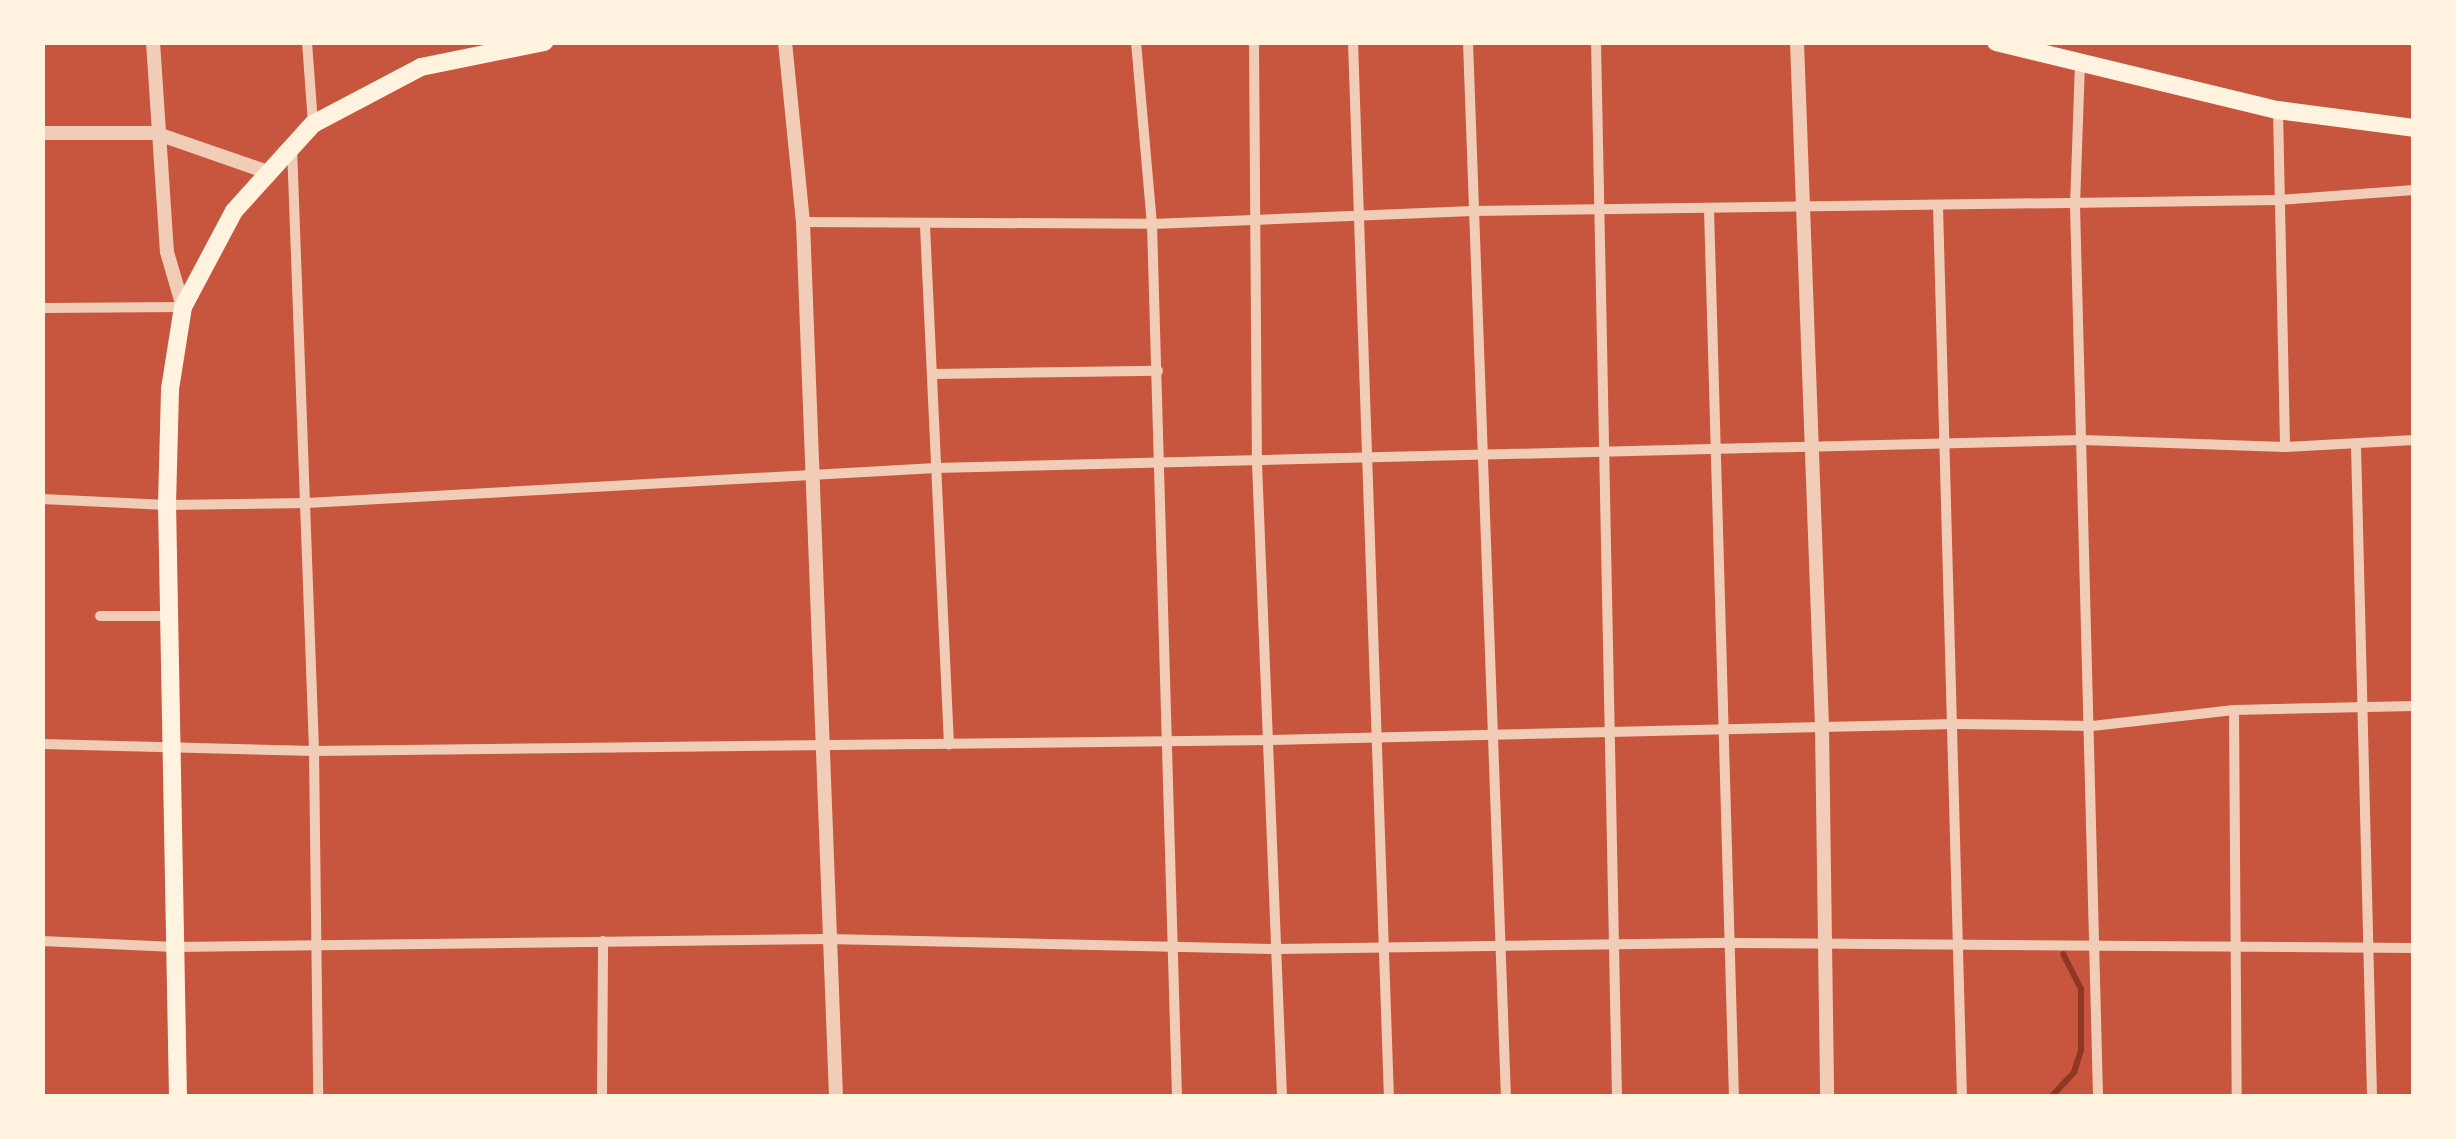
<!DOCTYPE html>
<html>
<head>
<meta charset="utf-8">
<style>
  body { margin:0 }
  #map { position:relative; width:2456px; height:1139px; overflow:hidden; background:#c8553d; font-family:Roboto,sans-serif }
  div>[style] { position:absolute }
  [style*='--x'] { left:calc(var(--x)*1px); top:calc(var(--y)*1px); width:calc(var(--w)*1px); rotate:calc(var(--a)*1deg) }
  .stream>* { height:6px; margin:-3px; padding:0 3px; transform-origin:3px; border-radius:3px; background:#8f3625 }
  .minor>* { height:10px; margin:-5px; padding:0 5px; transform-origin:5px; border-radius:5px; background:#f1ccb7 }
  .tertiary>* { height:14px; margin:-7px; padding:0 7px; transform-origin:7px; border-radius:7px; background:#f1ccb7 }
  .primary>* { height:18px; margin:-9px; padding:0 9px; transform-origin:9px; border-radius:9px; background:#fff3e0 }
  span { translate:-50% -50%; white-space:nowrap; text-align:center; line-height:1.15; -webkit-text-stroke:9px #fff3e0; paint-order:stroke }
  .frame { position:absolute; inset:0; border:45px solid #fff3e0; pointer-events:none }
</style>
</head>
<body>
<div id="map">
  <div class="stream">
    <div style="--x:2051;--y:1097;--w:34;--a:-47"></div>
    <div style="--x:2074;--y:1072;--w:23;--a:-72"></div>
    <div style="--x:2081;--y:1050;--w:61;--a:-90"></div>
    <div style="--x:2081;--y:989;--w:39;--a:-117"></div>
  </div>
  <div class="minor">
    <div style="--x:307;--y:42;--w:82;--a:85.8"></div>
    <div style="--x:1136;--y:42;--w:183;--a:85"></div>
    <div style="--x:1152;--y:224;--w:873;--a:88.36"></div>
    <div style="--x:1254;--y:42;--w:421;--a:89.6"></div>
    <div style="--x:1257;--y:463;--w:634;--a:87.74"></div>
    <div style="--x:1353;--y:42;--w:1056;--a:88.05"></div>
    <div style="--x:1468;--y:42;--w:1056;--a:87.94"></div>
    <div style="--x:1596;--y:42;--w:1055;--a:88.86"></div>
    <div style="--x:2080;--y:63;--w:142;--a:92"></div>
    <div style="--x:2075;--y:205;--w:892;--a:88.52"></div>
    <div style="--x:2278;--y:110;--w:337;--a:88.8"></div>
    <div style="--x:292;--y:147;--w:604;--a:87.91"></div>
    <div style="--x:314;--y:751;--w:346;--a:89.3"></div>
    <div style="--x:1938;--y:206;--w:891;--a:88.46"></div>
    <div style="--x:1709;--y:209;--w:888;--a:88.39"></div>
    <div style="--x:803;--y:222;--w:349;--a:0.3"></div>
    <div style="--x:1152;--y:224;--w:321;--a:-2.3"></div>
    <div style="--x:1473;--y:211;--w:805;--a:-0.78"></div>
    <div style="--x:2278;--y:200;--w:136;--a:-4.2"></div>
    <div style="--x:925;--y:226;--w:519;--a:87.35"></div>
    <div style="--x:42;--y:308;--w:141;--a:-0.4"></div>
    <div style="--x:934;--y:374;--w:224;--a:-0.8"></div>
    <div style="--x:2356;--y:446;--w:651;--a:88.59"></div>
    <div style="--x:42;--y:499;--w:125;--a:2.7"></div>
    <div style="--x:167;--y:505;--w:140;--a:-0.8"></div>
    <div style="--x:307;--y:503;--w:630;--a:-3.18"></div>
    <div style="--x:936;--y:468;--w:1147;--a:-1.4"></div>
    <div style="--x:2083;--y:440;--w:202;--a:2"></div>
    <div style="--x:2285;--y:447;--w:129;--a:-3.1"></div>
    <div style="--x:100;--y:616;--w:68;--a:0"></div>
    <div style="--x:2234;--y:710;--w:387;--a:89.6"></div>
    <div style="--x:42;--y:744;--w:272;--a:1.5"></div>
    <div style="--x:314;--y:751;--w:956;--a:-0.66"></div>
    <div style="--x:1270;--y:740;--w:686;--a:-1.34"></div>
    <div style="--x:1956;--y:724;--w:136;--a:0.8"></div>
    <div style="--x:2092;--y:726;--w:143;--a:-6.4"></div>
    <div style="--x:2234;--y:710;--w:180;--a:-1.3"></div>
    <div style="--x:42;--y:941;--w:133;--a:2.6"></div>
    <div style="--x:175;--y:947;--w:653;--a:-0.7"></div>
    <div style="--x:828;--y:939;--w:450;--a:1.3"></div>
    <div style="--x:1278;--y:949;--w:454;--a:-0.8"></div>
    <div style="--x:1732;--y:943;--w:682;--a:0.42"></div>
    <div style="--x:602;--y:1097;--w:156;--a:-89.6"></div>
  </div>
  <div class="tertiary">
    <div style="--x:153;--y:42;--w:210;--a:86.2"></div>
    <div style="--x:167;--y:252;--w:57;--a:73.8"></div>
    <div style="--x:785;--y:42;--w:181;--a:84.3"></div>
    <div style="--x:803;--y:222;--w:876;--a:87.84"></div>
    <div style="--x:1797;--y:42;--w:685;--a:87.91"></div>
    <div style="--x:1822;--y:727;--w:370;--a:89.2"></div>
    <div style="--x:42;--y:133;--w:113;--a:0"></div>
    <div style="--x:155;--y:133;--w:116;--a:19.1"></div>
  </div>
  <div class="primary">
    <div style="--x:1996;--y:42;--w:290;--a:13.6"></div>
    <div style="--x:2278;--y:110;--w:137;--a:7.5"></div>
    <div style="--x:178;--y:1097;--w:592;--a:-91.06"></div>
    <div style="--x:167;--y:505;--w:116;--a:-88.5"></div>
    <div style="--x:170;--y:389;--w:83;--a:-81"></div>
    <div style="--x:183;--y:307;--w:109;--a:-62"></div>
    <div style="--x:234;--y:211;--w:118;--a:-47.8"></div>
    <div style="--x:313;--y:124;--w:122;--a:-27.8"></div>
    <div style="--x:421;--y:67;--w:126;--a:-11.5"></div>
  </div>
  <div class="frame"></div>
</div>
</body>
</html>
